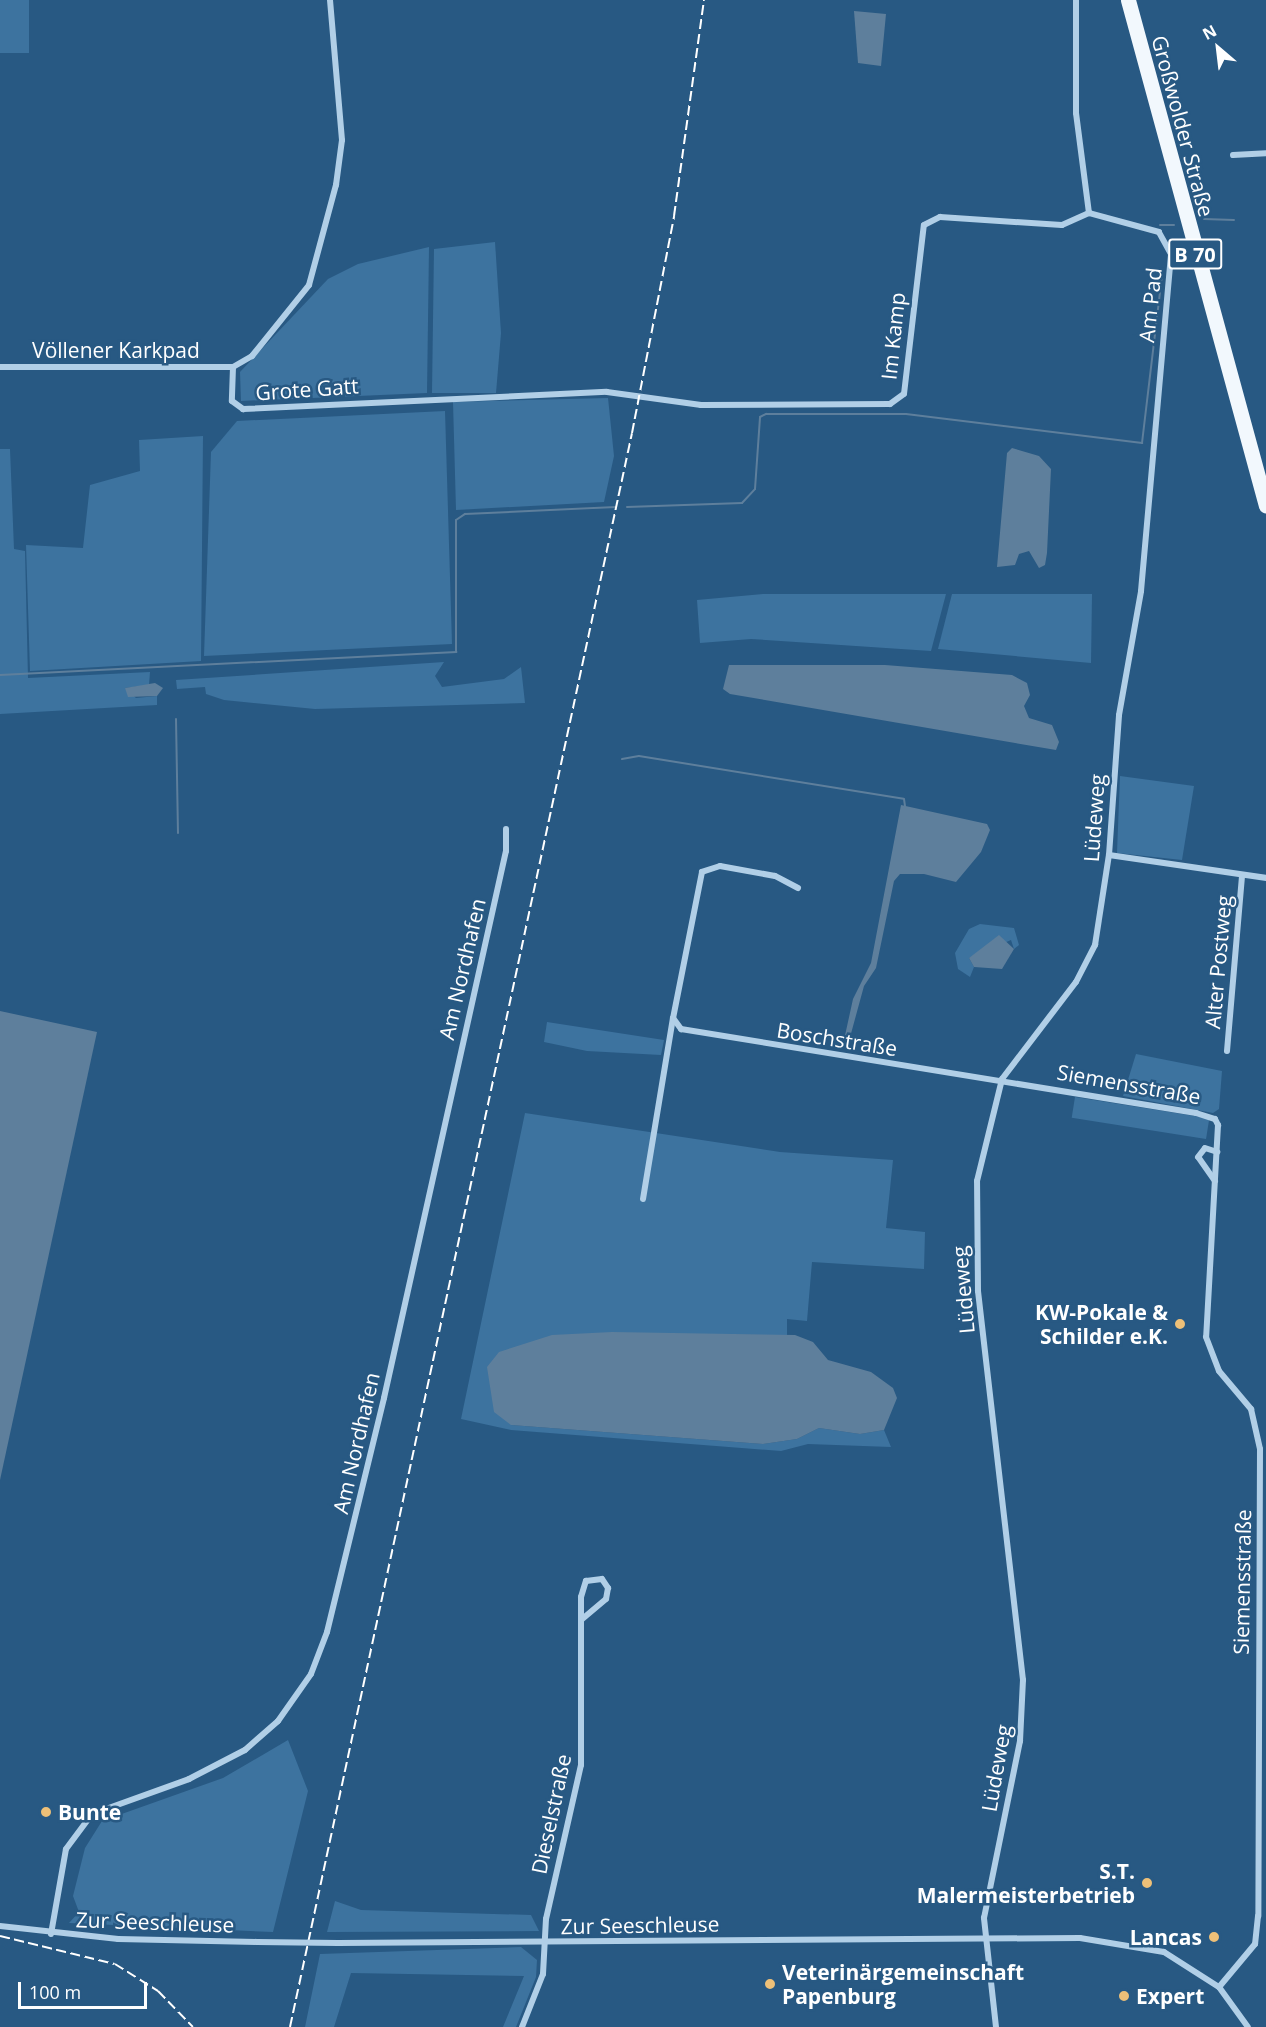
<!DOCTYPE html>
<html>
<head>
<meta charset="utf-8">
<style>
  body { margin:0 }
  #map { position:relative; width:1266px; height:2027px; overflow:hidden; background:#285983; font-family:"Open Sans",sans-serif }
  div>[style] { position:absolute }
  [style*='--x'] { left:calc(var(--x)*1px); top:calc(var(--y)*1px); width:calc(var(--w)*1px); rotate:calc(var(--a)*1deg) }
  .green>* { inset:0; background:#3d739f; transform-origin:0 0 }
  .water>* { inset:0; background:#5e7f9c }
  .stream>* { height:2px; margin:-1px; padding:0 1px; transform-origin:1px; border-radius:1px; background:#5e7f9c }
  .street>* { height:6px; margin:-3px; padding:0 3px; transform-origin:3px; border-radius:3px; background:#b1cfe7 }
  .primary>* { height:15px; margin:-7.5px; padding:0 7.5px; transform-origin:7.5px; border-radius:7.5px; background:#f2f8fd }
  .rail>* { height:2px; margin-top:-1px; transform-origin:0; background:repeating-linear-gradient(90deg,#fff 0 10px,transparent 0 14.5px) }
  .street-bridge>* { height:6px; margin:-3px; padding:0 3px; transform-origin:3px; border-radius:3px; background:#b1cfe7 }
  .dots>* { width:16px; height:16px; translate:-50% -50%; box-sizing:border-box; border:3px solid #285983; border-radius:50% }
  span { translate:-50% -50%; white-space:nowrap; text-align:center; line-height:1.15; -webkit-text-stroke:5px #285983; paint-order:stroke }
  .shield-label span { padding:2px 4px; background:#285983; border:2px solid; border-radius:4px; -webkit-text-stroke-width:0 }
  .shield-label { font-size:20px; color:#fff; font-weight:700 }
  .street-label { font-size:21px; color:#fff }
  .poi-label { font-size:21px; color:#fff; font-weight:700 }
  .right { translate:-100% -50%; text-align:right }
  .left { translate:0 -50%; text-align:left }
  .north { position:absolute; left:1188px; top:18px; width:60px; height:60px; -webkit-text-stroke:4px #285983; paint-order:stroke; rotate:332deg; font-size:16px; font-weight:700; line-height:24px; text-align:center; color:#fff }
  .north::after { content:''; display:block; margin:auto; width:21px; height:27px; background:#fff; clip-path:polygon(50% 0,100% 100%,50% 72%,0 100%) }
  .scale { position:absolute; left:18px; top:1982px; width:129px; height:27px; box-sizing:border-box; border:3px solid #fff; border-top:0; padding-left:8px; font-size:18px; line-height:21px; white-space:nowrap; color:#fff; -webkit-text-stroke:4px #285983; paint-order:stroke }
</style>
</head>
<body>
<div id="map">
  <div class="green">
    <div style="left:0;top:0;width:29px;height:53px"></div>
    <div style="clip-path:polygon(495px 242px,501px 333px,496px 393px,432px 393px,434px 249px)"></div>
    <div style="clip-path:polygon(429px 247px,427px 393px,241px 401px,240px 372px,328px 279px,358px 264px)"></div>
    <div style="clip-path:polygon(608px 398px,614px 456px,604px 502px,456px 510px,453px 402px)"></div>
    <div style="clip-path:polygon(445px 411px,452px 644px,204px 656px,211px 452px,237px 421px)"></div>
    <div style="clip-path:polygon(203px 436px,201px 661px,30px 671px,26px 545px,83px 548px,90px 485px,140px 471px,139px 440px)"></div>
    <div style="clip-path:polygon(0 449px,10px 449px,14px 549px,25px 551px,28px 678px,150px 672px,149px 685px,125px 688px,136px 698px,157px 696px,157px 705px,0 714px)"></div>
    <div style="clip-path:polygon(763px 594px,946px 594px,931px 651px,751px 639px,700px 643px,697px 600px)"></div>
    <div style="clip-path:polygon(952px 594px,1092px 594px,1091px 663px,938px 649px)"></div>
    <div style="clip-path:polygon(444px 662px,435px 676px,442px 687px,504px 679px,521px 667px,525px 703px,315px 709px,224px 700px,206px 694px,205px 687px,177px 689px,176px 680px)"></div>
    <div style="clip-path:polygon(1120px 776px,1194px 786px,1182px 860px,1117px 853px)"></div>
    <div style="clip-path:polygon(980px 924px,1014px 928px,1019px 945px,1014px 949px,1011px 940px,969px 958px,974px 967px,970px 977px,958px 969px,955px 953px,969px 929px)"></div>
    <div style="clip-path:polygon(547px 1022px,664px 1040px,661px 1055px,587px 1051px,544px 1042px)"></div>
    <div style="clip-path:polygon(1136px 1054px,1222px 1071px,1219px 1109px,1213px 1113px,1123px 1096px)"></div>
    <div style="left:1075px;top:1097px;width:136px;height:21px;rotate:9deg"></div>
    <div style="clip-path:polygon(525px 1113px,780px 1152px,893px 1160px,886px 1228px,925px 1232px,924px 1269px,812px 1262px,807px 1321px,787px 1319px,787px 1335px,587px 1334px,511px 1425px,763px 1444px,797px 1439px,819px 1428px,860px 1434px,884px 1430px,891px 1447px,808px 1444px,781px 1451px,511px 1430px,461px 1419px)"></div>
    <div style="clip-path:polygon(288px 1740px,308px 1791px,273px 1932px,69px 1923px,79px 1912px,73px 1896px,85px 1848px,102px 1821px,223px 1778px)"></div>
    <div style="clip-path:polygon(335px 1901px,361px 1910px,531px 1915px,539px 1931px,327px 1932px)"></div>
    <div style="clip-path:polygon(521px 1947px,537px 1960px,536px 1977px,516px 2027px,503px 2027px,524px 1976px,351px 1973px,334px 2027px,305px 2027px,320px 1954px)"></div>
  </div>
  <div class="water">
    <div style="clip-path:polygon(854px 11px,886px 14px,881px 66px,858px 63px)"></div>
    <div style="clip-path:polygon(1012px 448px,1039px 456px,1051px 469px,1047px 553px,1045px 565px,1039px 568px,1029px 551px,1019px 554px,1015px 565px,997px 567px,1007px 453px)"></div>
    <div style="clip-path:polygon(729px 665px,885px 665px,1012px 675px,1027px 683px,1030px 695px,1024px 706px,1029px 718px,1052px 725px,1059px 742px,1056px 750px,730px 694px,723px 689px)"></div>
    <div style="clip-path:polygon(155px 683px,163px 688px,157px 696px,128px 697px,125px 688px)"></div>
    <div style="clip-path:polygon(901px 805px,987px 824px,990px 830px,981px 852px,956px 882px,924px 874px,900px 874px,894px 881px,876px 968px,864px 986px,849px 1041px,844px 1040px,853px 999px,871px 963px)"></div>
    <div style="clip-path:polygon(999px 935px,1014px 949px,1002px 969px,974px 967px,969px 958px)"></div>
    <div style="clip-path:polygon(0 1011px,97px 1032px,0 1480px)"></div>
    <div style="clip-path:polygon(612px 1332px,795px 1335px,813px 1342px,828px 1360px,871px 1372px,893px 1388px,897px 1398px,884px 1430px,860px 1434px,819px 1428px,797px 1439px,763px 1444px,511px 1425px,494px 1412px,487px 1367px,499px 1352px,552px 1335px)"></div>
  </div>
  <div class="stream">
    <div style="--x:1204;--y:219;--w:30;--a:2"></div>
    <div style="--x:1160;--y:225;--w:14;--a:0"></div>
    <div style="--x:627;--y:507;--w:115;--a:-2"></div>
    <div style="--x:742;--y:503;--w:19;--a:-47"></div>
    <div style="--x:755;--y:489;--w:72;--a:-86"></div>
    <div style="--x:760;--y:417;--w:7;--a:-27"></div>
    <div style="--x:766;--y:414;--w:140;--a:0"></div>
    <div style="--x:906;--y:414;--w:238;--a:7"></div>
    <div style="--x:1142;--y:443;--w:169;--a:-83.2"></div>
    <div style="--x:0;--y:675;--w:457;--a:-2.9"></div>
    <div style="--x:456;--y:652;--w:132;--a:-90"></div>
    <div style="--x:456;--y:520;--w:11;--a:-34"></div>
    <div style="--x:465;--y:514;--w:151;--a:-2.7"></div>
    <div style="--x:176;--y:719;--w:114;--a:89"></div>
    <div style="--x:622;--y:759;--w:17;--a:-10"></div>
    <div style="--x:639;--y:756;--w:268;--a:9.2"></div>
    <div style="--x:904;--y:799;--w:7;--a:82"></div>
  </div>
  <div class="street">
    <div style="--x:1076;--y:0;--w:113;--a:90"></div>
    <div style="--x:1076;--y:113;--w:101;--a:82.6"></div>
    <div style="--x:1233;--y:155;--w:33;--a:-3"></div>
    <div style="--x:0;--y:367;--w:233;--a:0"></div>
    <div style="--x:233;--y:367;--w:22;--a:-30"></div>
    <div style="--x:252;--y:356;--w:91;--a:-51.2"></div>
    <div style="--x:309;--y:285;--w:104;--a:-74.9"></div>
    <div style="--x:336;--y:185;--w:45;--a:-82.4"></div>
    <div style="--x:342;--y:140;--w:141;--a:-94.9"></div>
    <div style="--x:233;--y:367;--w:34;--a:92"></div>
    <div style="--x:232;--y:401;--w:14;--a:36"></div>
    <div style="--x:243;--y:409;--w:364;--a:-2.7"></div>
    <div style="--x:607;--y:392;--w:95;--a:7.9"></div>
    <div style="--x:701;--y:405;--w:189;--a:-0.3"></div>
    <div style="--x:890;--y:404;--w:17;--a:-36"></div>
    <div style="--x:904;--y:394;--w:170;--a:-83.3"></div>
    <div style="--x:924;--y:225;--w:18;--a:-27"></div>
    <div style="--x:940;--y:217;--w:122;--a:3.8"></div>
    <div style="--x:1062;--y:225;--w:30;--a:-24"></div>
    <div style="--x:1109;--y:855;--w:159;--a:8.3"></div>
    <div style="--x:798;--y:888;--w:26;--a:-152"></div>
    <div style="--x:775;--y:876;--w:56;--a:-169.7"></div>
    <div style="--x:720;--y:866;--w:19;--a:162"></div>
    <div style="--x:702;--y:872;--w:149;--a:101.2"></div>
    <div style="--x:673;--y:1018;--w:14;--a:54"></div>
    <div style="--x:681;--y:1029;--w:522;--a:9.26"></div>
    <div style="--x:1196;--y:1113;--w:20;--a:18"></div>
    <div style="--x:1215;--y:1119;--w:7;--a:63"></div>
    <div style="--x:1218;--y:1125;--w:212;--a:93.2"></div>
    <div style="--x:1206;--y:1337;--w:36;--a:69"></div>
    <div style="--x:1219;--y:1371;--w:50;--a:49.9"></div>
    <div style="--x:1251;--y:1409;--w:41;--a:77.3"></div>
    <div style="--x:1260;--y:1449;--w:467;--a:90.2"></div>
    <div style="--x:1258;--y:1916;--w:28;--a:96"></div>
    <div style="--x:1255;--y:1944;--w:56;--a:129.9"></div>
    <div style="--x:1227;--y:1051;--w:176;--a:-85.1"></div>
    <div style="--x:1215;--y:1181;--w:29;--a:-125"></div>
    <div style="--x:1198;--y:1157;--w:11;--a:-52"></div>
    <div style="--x:1205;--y:1148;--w:13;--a:18"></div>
    <div style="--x:643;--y:1199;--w:183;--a:-80.6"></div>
    <div style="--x:0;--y:1926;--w:119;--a:6.3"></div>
    <div style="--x:118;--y:1939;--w:139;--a:1.2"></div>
    <div style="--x:51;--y:1934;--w:86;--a:-80"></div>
    <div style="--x:66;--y:1849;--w:44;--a:-53.4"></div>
    <div style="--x:92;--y:1814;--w:103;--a:-19.8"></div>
    <div style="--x:189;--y:1779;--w:63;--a:-27.4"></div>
    <div style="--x:245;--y:1750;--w:44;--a:-41.3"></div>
    <div style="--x:278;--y:1721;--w:57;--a:-54.9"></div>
    <div style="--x:311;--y:1674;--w:45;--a:-69.1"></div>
    <div style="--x:327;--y:1632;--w:241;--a:-76.3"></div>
    <div style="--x:384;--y:1398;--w:560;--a:-77.43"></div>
    <div style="--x:506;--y:851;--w:22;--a:-90"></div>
    <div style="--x:338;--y:1943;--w:742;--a:-0.39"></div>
    <div style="--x:1080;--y:1938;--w:85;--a:9.5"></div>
    <div style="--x:1164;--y:1952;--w:65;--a:32.5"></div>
    <div style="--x:1219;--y:1987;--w:49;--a:54.1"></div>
    <div style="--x:522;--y:2027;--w:57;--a:-68.4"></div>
    <div style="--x:543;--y:1974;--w:55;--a:-86.9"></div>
    <div style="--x:546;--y:1919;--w:158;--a:-77.2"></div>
    <div style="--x:581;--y:1765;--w:168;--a:-90"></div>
    <div style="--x:581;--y:1597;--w:17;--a:-73"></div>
    <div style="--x:586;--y:1581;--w:16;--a:-7"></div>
    <div style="--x:602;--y:1579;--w:11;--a:56"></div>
    <div style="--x:608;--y:1588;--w:11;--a:100"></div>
    <div style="--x:606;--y:1599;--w:31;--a:140"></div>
    <div style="--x:996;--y:2027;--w:110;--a:-96.3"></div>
    <div style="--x:984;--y:1918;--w:181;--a:-78.5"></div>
    <div style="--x:1020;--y:1741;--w:61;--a:-87.2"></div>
    <div style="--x:1023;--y:1680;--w:392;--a:-96.6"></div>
    <div style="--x:978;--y:1291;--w:110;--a:-90.5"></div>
    <div style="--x:977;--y:1181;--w:105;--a:-76.2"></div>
    <div style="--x:1002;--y:1079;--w:122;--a:-52.7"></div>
    <div style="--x:1076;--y:982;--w:42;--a:-62.8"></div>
    <div style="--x:1095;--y:945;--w:91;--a:-81.2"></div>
    <div style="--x:1109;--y:855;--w:140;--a:-85.9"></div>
    <div style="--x:1119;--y:715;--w:126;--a:-79.9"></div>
    <div style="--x:1141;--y:591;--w:338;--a:-84.9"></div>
    <div style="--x:1171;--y:254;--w:25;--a:-119"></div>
    <div style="--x:1159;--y:232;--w:73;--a:-164.8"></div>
  </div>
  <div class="primary">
    <div style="--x:1128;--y:0;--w:524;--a:74.74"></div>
  </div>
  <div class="rail">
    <div style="--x:0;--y:1936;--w:118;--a:13.7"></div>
    <div style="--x:115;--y:1964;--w:51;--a:32.1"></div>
    <div style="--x:158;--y:1991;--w:50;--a:45.8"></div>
    <div style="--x:290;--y:2027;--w:1630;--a:-77.89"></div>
    <div style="--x:632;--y:433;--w:221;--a:-79"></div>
    <div style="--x:674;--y:216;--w:218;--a:-82.1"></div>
  </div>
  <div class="street-bridge">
    <div style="--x:257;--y:1942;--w:81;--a:0.7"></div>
  </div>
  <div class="dots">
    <div style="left:1180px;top:1324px;background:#eec078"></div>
    <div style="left:46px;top:1812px;background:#eec078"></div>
    <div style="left:1147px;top:1883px;background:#eec078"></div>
    <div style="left:1214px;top:1937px;background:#eec078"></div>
    <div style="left:770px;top:1984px;background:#eec078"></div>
    <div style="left:1124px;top:1996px;background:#eec078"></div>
  </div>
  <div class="shield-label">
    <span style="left:1195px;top:254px">B 70</span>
  </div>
  <div class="street-label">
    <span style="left:1183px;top:126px;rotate:75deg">Großwolder Straße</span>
    <span style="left:1150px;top:305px;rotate:-84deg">Am Pad</span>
    <span style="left:893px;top:336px;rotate:-84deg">Im Kamp</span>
    <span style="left:116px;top:350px">Völlener Karkpad</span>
    <span style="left:307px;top:389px;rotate:-4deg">Grote Gatt</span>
    <span style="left:1094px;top:818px;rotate:-86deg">Lüdeweg</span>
    <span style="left:1218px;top:962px;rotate:-85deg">Alter Postweg</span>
    <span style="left:462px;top:969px;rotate:-77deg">Am Nordhafen</span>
    <span style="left:837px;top:1039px;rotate:9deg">Boschstraße</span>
    <span style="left:1129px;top:1084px;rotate:10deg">Siemensstraße</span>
    <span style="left:963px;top:1290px;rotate:-95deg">Lüdeweg</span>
    <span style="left:356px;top:1443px;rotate:-77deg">Am Nordhafen</span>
    <span style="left:1242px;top:1582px;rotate:-89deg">Siemensstraße</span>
    <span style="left:996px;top:1768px;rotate:-80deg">Lüdeweg</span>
    <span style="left:551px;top:1814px;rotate:-78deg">Dieselstraße</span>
    <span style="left:155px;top:1922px;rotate:2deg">Zur Seeschleuse</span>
    <span style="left:640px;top:1925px;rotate:-1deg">Zur Seeschleuse</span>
  </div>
  <div class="poi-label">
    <span class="right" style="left:1168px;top:1324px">KW-Pokale &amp;<br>Schilder e.K.</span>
    <span class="left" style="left:58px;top:1812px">Bunte</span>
    <span class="right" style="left:1135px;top:1883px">S.T.<br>Malermeisterbetrieb</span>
    <span class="right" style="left:1202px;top:1937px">Lancas</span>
    <span class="left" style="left:782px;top:1984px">Veterinärgemeinschaft<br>Papenburg</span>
    <span class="left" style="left:1136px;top:1996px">Expert</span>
  </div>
  <div class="north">N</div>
  <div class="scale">100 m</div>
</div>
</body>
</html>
